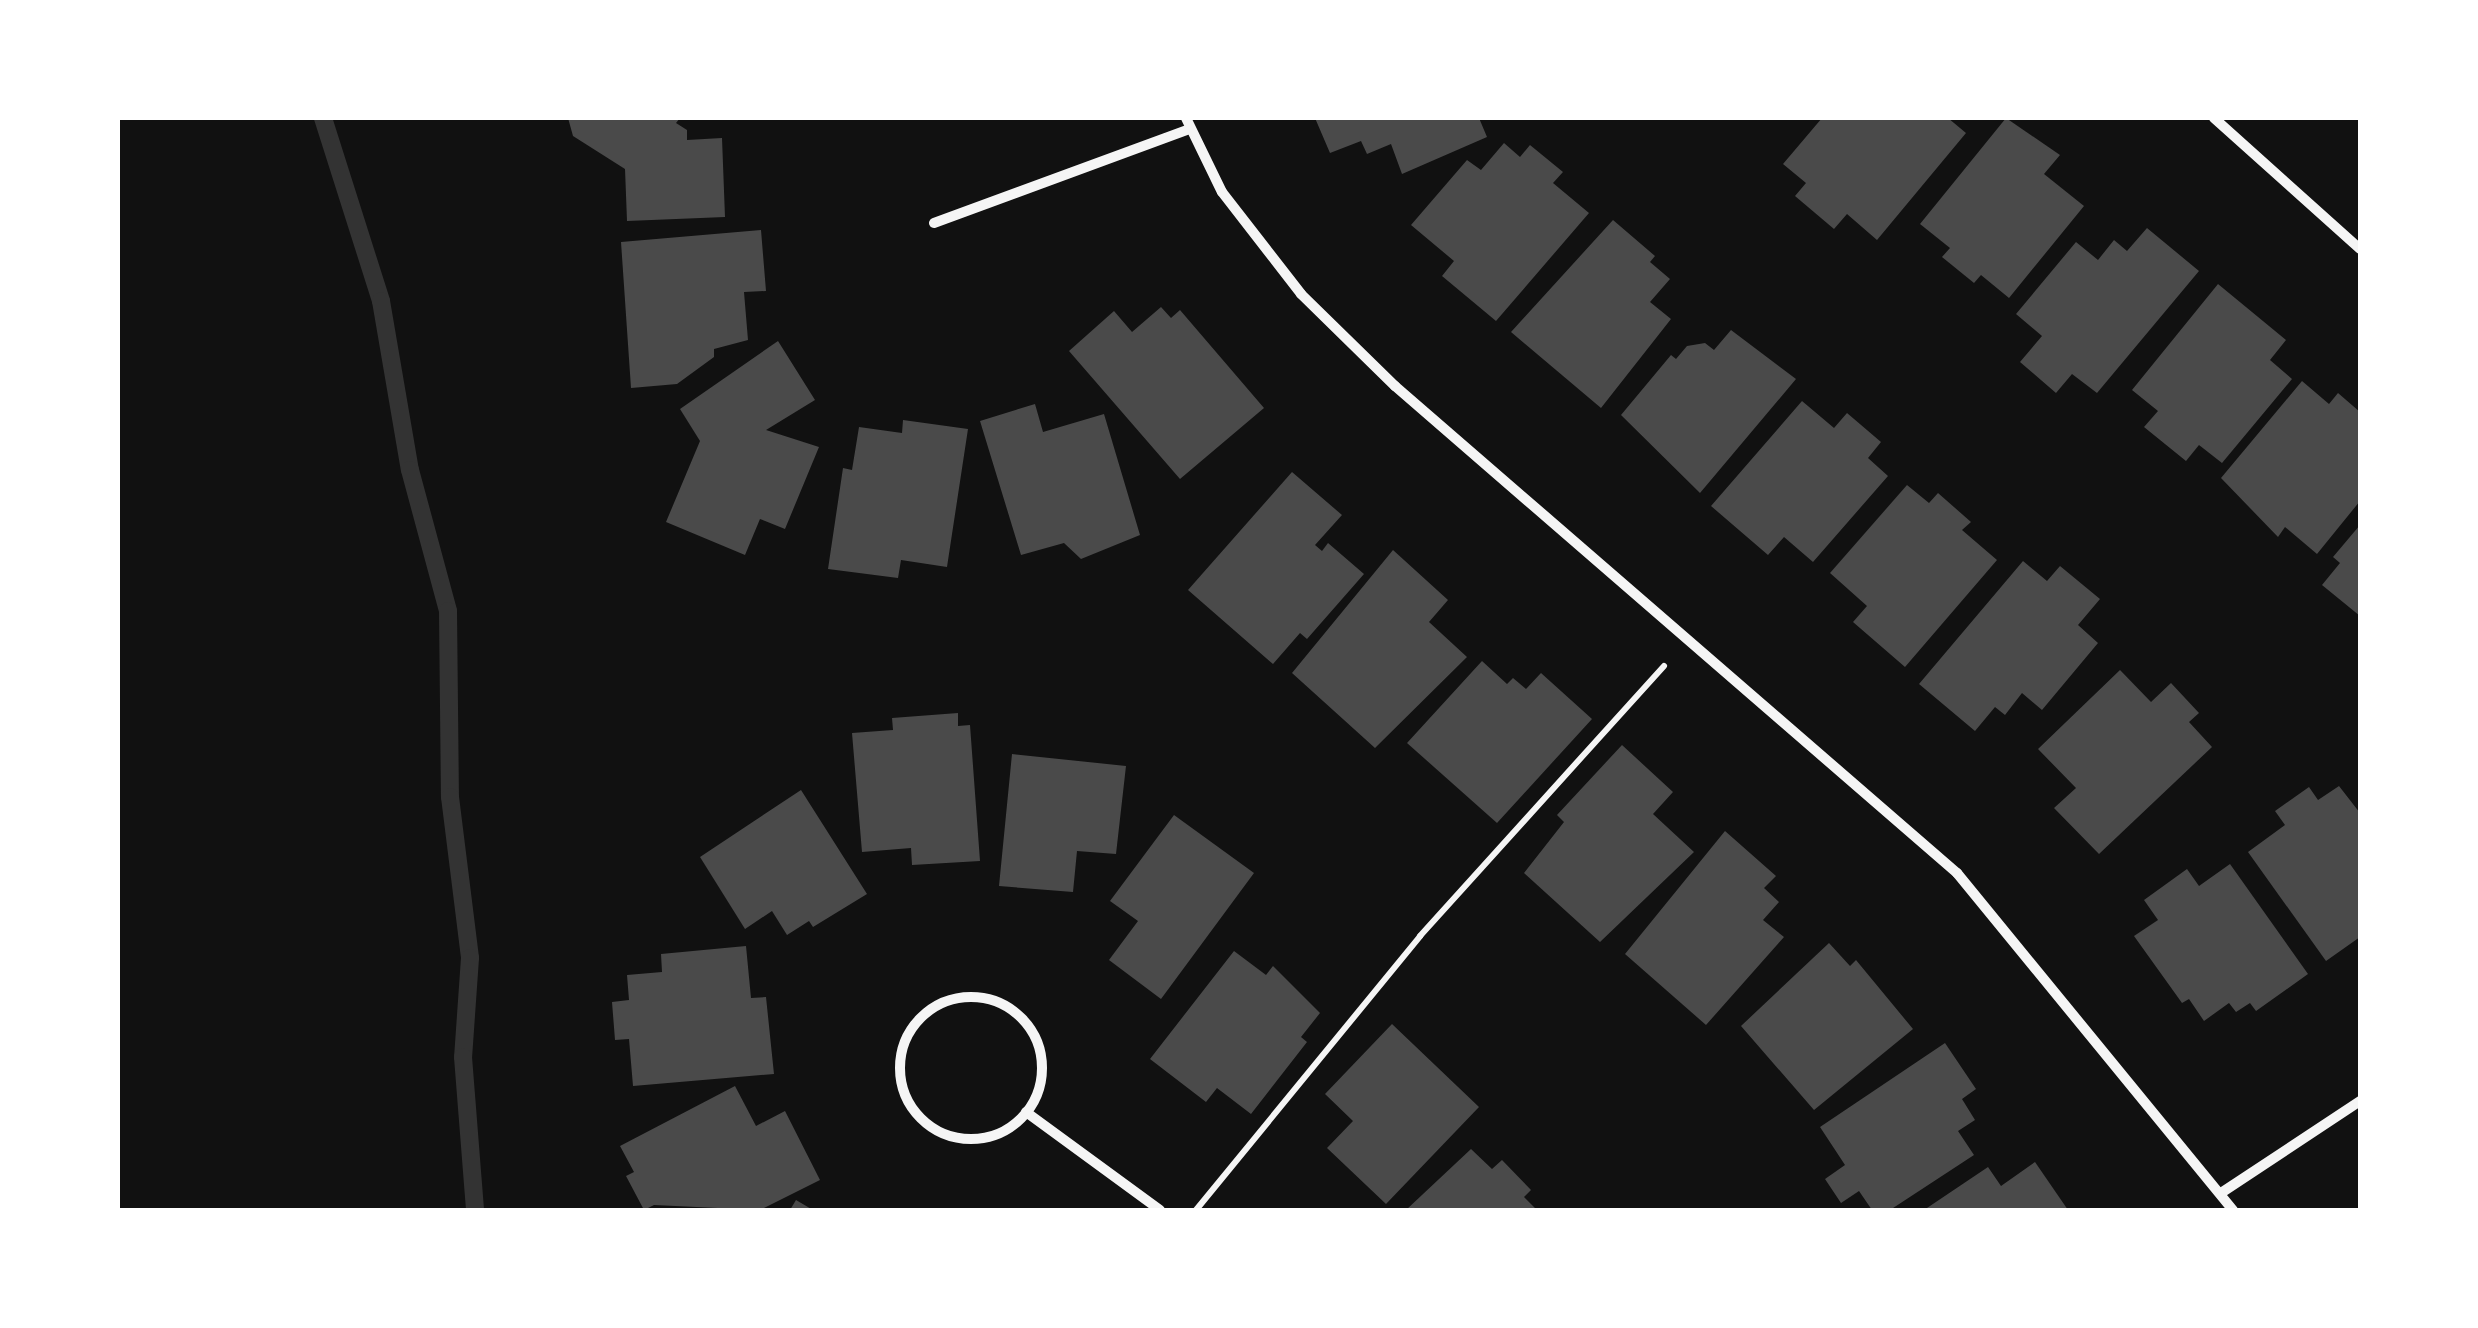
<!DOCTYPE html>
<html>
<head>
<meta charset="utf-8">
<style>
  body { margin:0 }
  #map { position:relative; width:2478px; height:1328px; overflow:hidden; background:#111; font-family:"Space Grotesk",sans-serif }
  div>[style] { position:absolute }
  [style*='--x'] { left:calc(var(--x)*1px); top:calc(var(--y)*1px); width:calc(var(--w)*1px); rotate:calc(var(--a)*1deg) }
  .stream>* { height:18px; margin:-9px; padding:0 9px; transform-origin:9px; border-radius:9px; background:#333 }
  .building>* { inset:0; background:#4a4a4a }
  .path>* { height:6px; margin:-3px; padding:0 3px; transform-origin:3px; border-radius:3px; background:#f5f5f5 }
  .minor>* { height:10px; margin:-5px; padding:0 5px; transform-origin:5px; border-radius:5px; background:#f5f5f5 }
  .minor>.ring { margin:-5px; padding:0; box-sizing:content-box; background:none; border:10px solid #f5f5f5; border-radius:50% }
  span { translate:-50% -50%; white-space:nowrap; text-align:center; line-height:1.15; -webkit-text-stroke:10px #fff; paint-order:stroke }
  .frame { position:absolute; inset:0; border:120px solid #fff; pointer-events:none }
</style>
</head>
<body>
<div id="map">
  <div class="stream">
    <div style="--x:323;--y:118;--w:192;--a:72.4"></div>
    <div style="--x:381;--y:301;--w:171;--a:80.3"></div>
    <div style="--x:410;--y:470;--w:146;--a:74.9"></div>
    <div style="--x:448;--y:611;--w:186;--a:89.4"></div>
    <div style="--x:450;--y:797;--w:162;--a:82.9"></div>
    <div style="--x:470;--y:958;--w:99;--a:94"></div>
    <div style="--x:463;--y:1057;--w:153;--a:85.5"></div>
  </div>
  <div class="building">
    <div style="clip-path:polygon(568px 118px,680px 118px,676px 123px,687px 130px,687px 140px,722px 138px,725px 217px,627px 221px,625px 169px,573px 136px)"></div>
    <div style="clip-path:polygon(1315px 118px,1479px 118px,1487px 137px,1402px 174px,1391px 144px,1367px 154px,1361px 141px,1330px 153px)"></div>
    <div style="clip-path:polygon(1822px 118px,1948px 118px,1966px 133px,1877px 240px,1847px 214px,1834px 229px,1795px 196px,1806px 183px,1783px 164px)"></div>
    <div style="clip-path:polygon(2006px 118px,2060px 155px,2044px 174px,2084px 206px,2009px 298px,1981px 275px,1974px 283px,1942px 257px,1950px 248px,1920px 224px)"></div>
    <div style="clip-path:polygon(1504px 143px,1520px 157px,1530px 145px,1563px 172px,1553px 183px,1589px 213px,1496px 321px,1442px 276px,1454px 261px,1411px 225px,1467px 160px,1481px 170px)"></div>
    <div style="clip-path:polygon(1613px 220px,1655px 256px,1650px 262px,1670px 279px,1650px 302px,1671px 319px,1601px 408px,1511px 332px)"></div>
    <div style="clip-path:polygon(2147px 228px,2199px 271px,2097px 393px,2072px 374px,2056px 393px,2020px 362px,2042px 336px,2016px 314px,2076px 242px,2098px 260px,2114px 240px,2127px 251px)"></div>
    <div style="clip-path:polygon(761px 230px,766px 291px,744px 292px,748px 340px,714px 349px,714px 357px,677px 384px,631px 388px,621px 242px)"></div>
    <div style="clip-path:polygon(2218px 284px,2286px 340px,2270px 360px,2292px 379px,2222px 463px,2199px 445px,2186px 461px,2144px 427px,2158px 411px,2132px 390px)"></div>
    <div style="clip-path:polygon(1161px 307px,1171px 318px,1180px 310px,1264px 408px,1180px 479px,1069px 351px,1114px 311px,1132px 332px)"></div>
    <div style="clip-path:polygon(1731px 330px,1796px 379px,1700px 493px,1621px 415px,1671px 355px,1676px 359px,1687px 346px,1705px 343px,1714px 350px)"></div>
    <div style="clip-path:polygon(778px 341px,815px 400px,766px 430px,819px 447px,785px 529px,760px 519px,745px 555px,666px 522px,700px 441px,680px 409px)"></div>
    <div style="clip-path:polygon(2302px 381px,2329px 404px,2338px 393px,2360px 412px,2360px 501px,2317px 554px,2285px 527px,2278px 537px,2221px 478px)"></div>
    <div style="clip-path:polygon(1802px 401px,1834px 428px,1847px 413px,1881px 442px,1868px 458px,1888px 476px,1813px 562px,1784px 537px,1768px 555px,1711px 506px)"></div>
    <div style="clip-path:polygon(1035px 404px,1043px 432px,1104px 414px,1140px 535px,1081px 559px,1064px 543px,1021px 555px,980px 421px)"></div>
    <div style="clip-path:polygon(903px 420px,968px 429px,947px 567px,901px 560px,898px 578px,828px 569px,843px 468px,852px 470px,859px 427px,902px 433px)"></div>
    <div style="clip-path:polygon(1292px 472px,1342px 515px,1315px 545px,1322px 551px,1328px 543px,1364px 574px,1307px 639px,1300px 633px,1273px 664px,1188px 590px)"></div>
    <div style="clip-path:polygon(1907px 485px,1929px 503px,1938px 493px,1971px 522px,1962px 530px,1997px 560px,1905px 667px,1853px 622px,1867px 606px,1830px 573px)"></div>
    <div style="clip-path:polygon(2360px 525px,2360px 616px,2322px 585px,2340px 563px,2333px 557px)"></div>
    <div style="clip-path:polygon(1393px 550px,1448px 600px,1429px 622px,1467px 657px,1375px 748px,1292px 673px)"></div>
    <div style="clip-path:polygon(2023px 561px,2047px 581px,2060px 566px,2100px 599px,2078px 625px,2098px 643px,2042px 710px,2022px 693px,2005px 715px,1995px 707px,1975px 731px,1919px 684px)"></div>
    <div style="clip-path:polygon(1482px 661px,1507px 684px,1513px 678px,1526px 689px,1541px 673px,1592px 719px,1497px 823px,1407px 743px)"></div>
    <div style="clip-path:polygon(2120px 670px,2151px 702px,2171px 683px,2199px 713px,2189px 722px,2212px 747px,2099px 854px,2054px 808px,2076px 788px,2038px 749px)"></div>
    <div style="clip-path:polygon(958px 713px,958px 726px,970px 725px,980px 861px,912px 865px,911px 848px,862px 852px,852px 733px,893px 730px,892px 718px)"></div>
    <div style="clip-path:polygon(1622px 745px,1673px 792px,1653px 814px,1694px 852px,1600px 942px,1524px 873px,1564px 822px,1557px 815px)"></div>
    <div style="clip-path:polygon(1012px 754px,1126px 766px,1116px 854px,1077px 851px,1073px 892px,999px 886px)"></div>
    <div style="clip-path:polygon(2339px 786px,2360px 813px,2360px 937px,2326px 961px,2248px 852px,2285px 825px,2275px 811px,2309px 787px,2318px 800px)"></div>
    <div style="clip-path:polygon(801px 790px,867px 894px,813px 927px,809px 921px,787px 935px,772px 911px,745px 929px,700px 857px)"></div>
    <div style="clip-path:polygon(1174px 815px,1254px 873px,1161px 999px,1109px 960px,1138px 921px,1110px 901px)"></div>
    <div style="clip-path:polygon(1725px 831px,1776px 876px,1764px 888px,1779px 902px,1763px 920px,1784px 937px,1706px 1025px,1625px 954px)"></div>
    <div style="clip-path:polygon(2230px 864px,2308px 974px,2256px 1011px,2250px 1003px,2236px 1012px,2229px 1003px,2204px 1021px,2189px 999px,2182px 1003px,2134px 936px,2158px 920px,2144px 900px,2187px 869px,2199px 886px)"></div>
    <div style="clip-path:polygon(1829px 943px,1850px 966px,1856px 960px,1913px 1029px,1814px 1110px,1741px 1026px)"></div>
    <div style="clip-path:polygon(746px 946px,751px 998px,766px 997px,774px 1074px,633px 1086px,629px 1039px,615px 1040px,612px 1002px,629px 1000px,627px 975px,662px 972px,661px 954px)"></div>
    <div style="clip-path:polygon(1234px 951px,1266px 975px,1273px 966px,1320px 1013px,1301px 1037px,1307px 1042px,1251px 1114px,1217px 1088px,1206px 1102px,1150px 1059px)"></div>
    <div style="clip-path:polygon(1392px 1024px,1479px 1107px,1386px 1204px,1327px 1148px,1353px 1121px,1325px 1094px)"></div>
    <div style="clip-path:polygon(1945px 1043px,1976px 1089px,1962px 1099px,1975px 1120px,1958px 1131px,1974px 1155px,1890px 1210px,1872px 1210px,1859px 1191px,1841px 1203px,1825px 1179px,1845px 1165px,1820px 1127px)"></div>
    <div style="clip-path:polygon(735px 1086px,756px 1126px,785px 1111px,820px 1180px,760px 1210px,654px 1205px,644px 1210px,626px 1176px,634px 1172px,620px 1146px)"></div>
    <div style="clip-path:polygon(1471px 1149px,1492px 1169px,1502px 1160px,1531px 1190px,1524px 1197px,1537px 1210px,1406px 1210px)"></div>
    <div style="clip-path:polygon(2035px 1162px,2068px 1210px,1924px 1210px,1988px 1167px,2001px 1186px)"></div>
    <div style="clip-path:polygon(796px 1200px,813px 1210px,790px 1210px)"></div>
  </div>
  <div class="path">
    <div style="--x:1196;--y:1210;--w:354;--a:-50.7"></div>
    <div style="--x:1420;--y:936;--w:364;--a:-47.9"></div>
  </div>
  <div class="minor">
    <div style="--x:1186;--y:118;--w:82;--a:64.1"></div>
    <div style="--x:1222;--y:192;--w:129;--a:52.2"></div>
    <div style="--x:1301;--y:294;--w:132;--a:44.4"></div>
    <div style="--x:1395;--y:386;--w:744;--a:40.91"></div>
    <div style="--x:1957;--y:873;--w:436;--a:50.7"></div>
    <div style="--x:2214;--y:118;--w:196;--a:41.9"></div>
    <div style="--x:934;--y:223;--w:272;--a:-20.2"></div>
    <div class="ring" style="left:900px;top:997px;width:132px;height:132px"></div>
    <div style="--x:1026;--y:1112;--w:166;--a:36.2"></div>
    <div style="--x:2221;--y:1193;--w:167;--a:-33.5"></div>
  </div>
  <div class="frame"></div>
</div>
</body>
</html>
